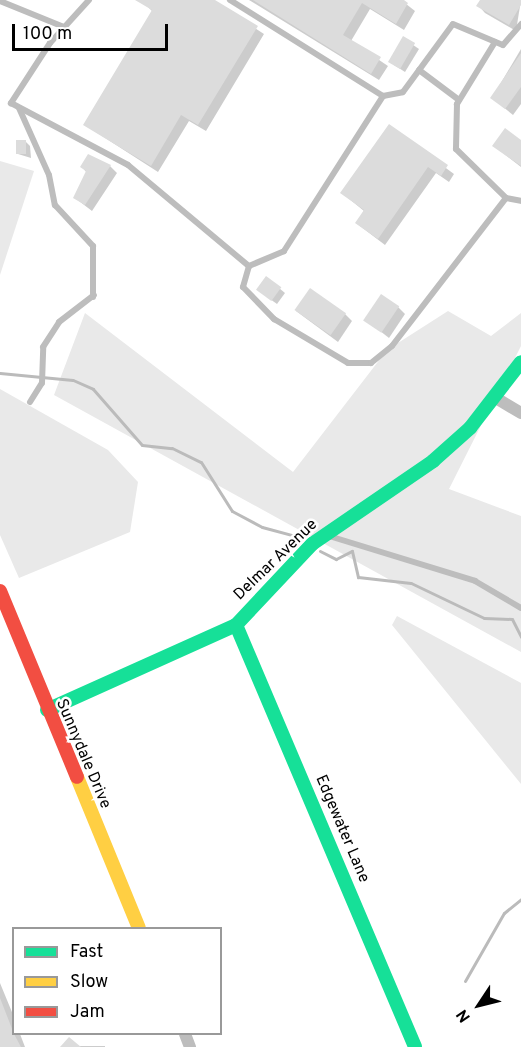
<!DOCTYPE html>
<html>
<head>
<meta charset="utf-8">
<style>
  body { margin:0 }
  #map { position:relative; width:521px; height:1047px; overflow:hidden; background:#fff; font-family:Overpass,sans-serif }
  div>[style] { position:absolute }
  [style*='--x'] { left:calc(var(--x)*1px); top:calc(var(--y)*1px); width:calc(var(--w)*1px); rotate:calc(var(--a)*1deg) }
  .green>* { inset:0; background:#e9e9e9 }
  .shadow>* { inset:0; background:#0003; transform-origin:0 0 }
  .stream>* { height:3px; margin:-1.5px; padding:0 1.5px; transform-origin:1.5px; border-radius:1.5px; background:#bbb }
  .building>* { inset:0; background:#dcdcdc; transform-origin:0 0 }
  .lane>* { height:6px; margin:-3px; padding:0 3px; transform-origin:3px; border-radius:3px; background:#bdbdbd }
  .street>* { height:12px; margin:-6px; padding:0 6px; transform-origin:6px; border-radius:6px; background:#bdbdbd }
  .fast>* { height:14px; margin:-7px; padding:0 7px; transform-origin:7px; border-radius:7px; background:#16e098 }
  .slow>* { height:14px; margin:-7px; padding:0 7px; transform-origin:7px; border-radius:7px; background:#ffcf43 }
  .jam>* { height:14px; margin:-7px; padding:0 7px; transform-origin:7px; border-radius:7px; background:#f24e42 }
  span { translate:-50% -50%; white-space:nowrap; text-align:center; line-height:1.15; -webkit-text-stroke:5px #fff; paint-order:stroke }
  .street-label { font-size:16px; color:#000 }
  .legend { position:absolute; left:12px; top:927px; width:210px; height:108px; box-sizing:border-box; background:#fff; border:2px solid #999; margin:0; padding:8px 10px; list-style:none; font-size:18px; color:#000 }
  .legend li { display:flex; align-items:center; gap:12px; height:30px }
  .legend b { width:30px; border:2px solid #999 }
  .north { position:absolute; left:449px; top:975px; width:60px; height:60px; -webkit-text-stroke:4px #fff; paint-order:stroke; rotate:235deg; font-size:16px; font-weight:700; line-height:24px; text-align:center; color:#000 }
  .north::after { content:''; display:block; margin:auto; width:21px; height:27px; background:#000; clip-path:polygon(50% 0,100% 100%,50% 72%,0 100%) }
  .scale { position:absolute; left:12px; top:24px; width:156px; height:27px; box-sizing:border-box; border:3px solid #000; border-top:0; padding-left:8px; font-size:18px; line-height:21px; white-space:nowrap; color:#000; -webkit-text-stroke:4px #fff; paint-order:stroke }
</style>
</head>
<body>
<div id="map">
  <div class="green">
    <div style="clip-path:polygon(0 161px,34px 171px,0 275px)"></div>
    <div style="clip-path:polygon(448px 311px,491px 336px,521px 313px,521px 346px,449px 489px,521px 516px,521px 652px,54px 395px,85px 313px,293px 472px,387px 350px)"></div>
    <div style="clip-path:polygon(0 389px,108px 450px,138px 482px,130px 532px,19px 578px,0 535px)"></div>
    <div style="clip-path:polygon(397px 616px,521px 683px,521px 784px,392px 625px)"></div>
  </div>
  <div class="shadow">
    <div style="clip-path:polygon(149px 0,212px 0,264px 34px,206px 131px,189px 121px,158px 172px,85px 125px,153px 12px,146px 5px)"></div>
    <div style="clip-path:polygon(249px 0,401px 0,415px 11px,404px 30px,370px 9px,351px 41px,388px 66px,379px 80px)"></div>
    <div style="clip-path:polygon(482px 0,521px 0,516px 31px,485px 13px,478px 5px)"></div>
    <div style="clip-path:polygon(403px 38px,419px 49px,405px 72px,394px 65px)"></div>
    <div style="clip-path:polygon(521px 49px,521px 104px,513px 115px,492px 98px)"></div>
    <div style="clip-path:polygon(389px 126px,454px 174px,449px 182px,436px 173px,385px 245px,356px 223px,364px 211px,342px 193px)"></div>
    <div style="clip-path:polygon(25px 141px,30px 146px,31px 158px,18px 154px)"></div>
    <div style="clip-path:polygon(521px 142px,521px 167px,494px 146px)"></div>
    <div style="clip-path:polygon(110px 166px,117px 173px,92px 211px,75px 198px,87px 173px,82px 167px)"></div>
    <div style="clip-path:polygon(267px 278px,285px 293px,277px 304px,263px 294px)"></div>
    <div style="clip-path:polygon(398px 307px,405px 314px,389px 338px,366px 320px)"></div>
    <div style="clip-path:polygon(296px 311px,345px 314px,352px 321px,338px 342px)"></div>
    <div style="clip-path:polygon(0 983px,14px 1017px,14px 1034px,20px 1034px,25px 1047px,0 1047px)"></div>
    <div style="left:75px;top:1046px;width:30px;height:1px"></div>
  </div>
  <div class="stream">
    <div style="--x:0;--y:373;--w:73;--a:5.5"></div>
    <div style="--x:73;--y:380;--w:22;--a:24"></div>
    <div style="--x:93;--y:389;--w:74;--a:48.8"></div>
    <div style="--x:142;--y:445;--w:30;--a:6"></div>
    <div style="--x:172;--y:448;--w:32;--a:26"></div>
    <div style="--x:201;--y:462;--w:58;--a:57.7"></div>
    <div style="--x:232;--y:511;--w:34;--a:28"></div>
    <div style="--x:262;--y:527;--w:38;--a:15"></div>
    <div style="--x:320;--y:551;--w:18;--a:27"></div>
    <div style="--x:336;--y:559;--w:18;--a:-27"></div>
    <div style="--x:352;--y:551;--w:27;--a:77"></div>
    <div style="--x:358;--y:577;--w:53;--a:6.5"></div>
    <div style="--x:411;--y:583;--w:81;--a:25.6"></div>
    <div style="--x:484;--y:618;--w:28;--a:2"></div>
    <div style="--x:512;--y:619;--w:20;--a:63"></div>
    <div style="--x:465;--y:981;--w:78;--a:-60.2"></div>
    <div style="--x:504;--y:913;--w:22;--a:-39"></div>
  </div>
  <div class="building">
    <div style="clip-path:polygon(135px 0,215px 0,258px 26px,198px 125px,181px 115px,151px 166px,83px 125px,152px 10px)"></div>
    <div style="clip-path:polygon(253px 0,404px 0,408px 3px,396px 24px,362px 3px,343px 35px,381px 57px,371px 74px)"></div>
    <div style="clip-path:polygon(480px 0,521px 0,521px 5px,509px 25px,476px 6px)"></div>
    <div style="left:403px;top:36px;width:14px;height:30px;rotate:30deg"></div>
    <div style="clip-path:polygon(521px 53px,521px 87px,505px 109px,490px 98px)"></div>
    <div style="clip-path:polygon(389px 124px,448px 165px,441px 176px,428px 167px,378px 239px,355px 223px,364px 210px,340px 193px)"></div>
    <div style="clip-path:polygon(505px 128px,521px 140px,521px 166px,492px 146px)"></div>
    <div style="left:16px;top:140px;width:10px;height:14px"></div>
    <div style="clip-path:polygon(88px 154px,111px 165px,85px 205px,73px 198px,86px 171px,80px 167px)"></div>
    <div style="left:266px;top:276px;width:19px;height:17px;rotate:36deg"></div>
    <div style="left:310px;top:288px;width:44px;height:27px;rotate:35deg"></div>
    <div style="left:381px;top:294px;width:22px;height:32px;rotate:34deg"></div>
    <div style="clip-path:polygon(0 998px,14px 1034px,21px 1047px,0 1047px)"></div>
    <div style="clip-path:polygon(69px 1037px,81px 1047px,60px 1047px)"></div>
  </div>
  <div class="lane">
    <div style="--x:89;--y:0;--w:58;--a:132.2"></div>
    <div style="--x:50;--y:43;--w:72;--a:123"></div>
    <div style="--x:11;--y:103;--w:132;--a:27.9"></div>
    <div style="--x:128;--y:165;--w:158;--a:39.9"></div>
    <div style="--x:249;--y:266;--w:38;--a:-23"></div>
    <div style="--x:284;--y:251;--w:184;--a:-57.4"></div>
    <div style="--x:230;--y:0;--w:181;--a:32.1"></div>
    <div style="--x:383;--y:96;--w:20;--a:-11"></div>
    <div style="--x:403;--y:92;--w:84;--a:-53.7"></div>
    <div style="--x:453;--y:24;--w:54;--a:22.8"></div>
    <div style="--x:503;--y:45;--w:28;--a:-49"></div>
    <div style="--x:0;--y:1;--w:69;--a:22.1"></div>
    <div style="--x:495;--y:42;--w:73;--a:121.5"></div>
    <div style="--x:457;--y:104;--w:45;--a:91.3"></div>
    <div style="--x:456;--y:149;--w:70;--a:44.4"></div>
    <div style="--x:419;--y:70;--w:50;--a:36.9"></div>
    <div style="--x:19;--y:108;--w:73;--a:65.9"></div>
    <div style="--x:49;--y:175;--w:31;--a:79"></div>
    <div style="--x:55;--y:205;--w:56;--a:47.2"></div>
    <div style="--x:93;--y:246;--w:51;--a:90"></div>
    <div style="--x:249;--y:266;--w:22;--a:106"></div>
    <div style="--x:243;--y:287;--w:45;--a:45.9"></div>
    <div style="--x:274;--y:319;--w:86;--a:30.7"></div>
    <div style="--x:348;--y:363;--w:23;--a:0"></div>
    <div style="--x:371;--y:363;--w:27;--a:-39"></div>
    <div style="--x:392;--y:346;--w:187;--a:-52.4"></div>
    <div style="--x:506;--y:198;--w:15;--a:11"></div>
    <div style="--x:30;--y:402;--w:22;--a:-58"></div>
    <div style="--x:42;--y:383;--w:36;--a:-88"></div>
    <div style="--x:43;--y:347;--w:30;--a:-57"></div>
    <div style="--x:59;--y:322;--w:44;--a:-37.6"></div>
    <div style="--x:329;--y:536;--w:153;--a:17.1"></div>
    <div style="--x:475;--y:581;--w:53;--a:30.4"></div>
  </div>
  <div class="street">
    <div style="--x:496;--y:398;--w:29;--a:31"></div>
    <div style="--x:185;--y:1034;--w:14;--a:69"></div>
  </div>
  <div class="fast">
    <div style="--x:236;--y:625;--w:458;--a:67"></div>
    <div style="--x:47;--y:710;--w:207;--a:-24.2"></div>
    <div style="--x:236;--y:625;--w:111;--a:-46.8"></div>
    <div style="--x:312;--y:544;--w:147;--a:-34.4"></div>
    <div style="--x:433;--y:461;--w:50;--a:-41.7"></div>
    <div style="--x:470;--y:428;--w:83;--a:-52.3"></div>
  </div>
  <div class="slow">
    <div style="--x:77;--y:777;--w:163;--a:67.7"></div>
  </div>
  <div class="jam">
    <div style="--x:0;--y:591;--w:201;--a:67.5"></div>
  </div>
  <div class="street-label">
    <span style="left:276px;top:560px;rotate:-44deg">Delmar Avenue</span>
    <span style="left:83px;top:754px;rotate:67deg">Sunnydale Drive</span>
    <span style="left:342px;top:829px;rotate:67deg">Edgewater Lane</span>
  </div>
  <ul class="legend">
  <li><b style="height:8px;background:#16e098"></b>Fast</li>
  <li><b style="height:8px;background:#ffcf43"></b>Slow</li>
  <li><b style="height:8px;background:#f24e42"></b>Jam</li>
  </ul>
  <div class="north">N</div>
  <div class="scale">100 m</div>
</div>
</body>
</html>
